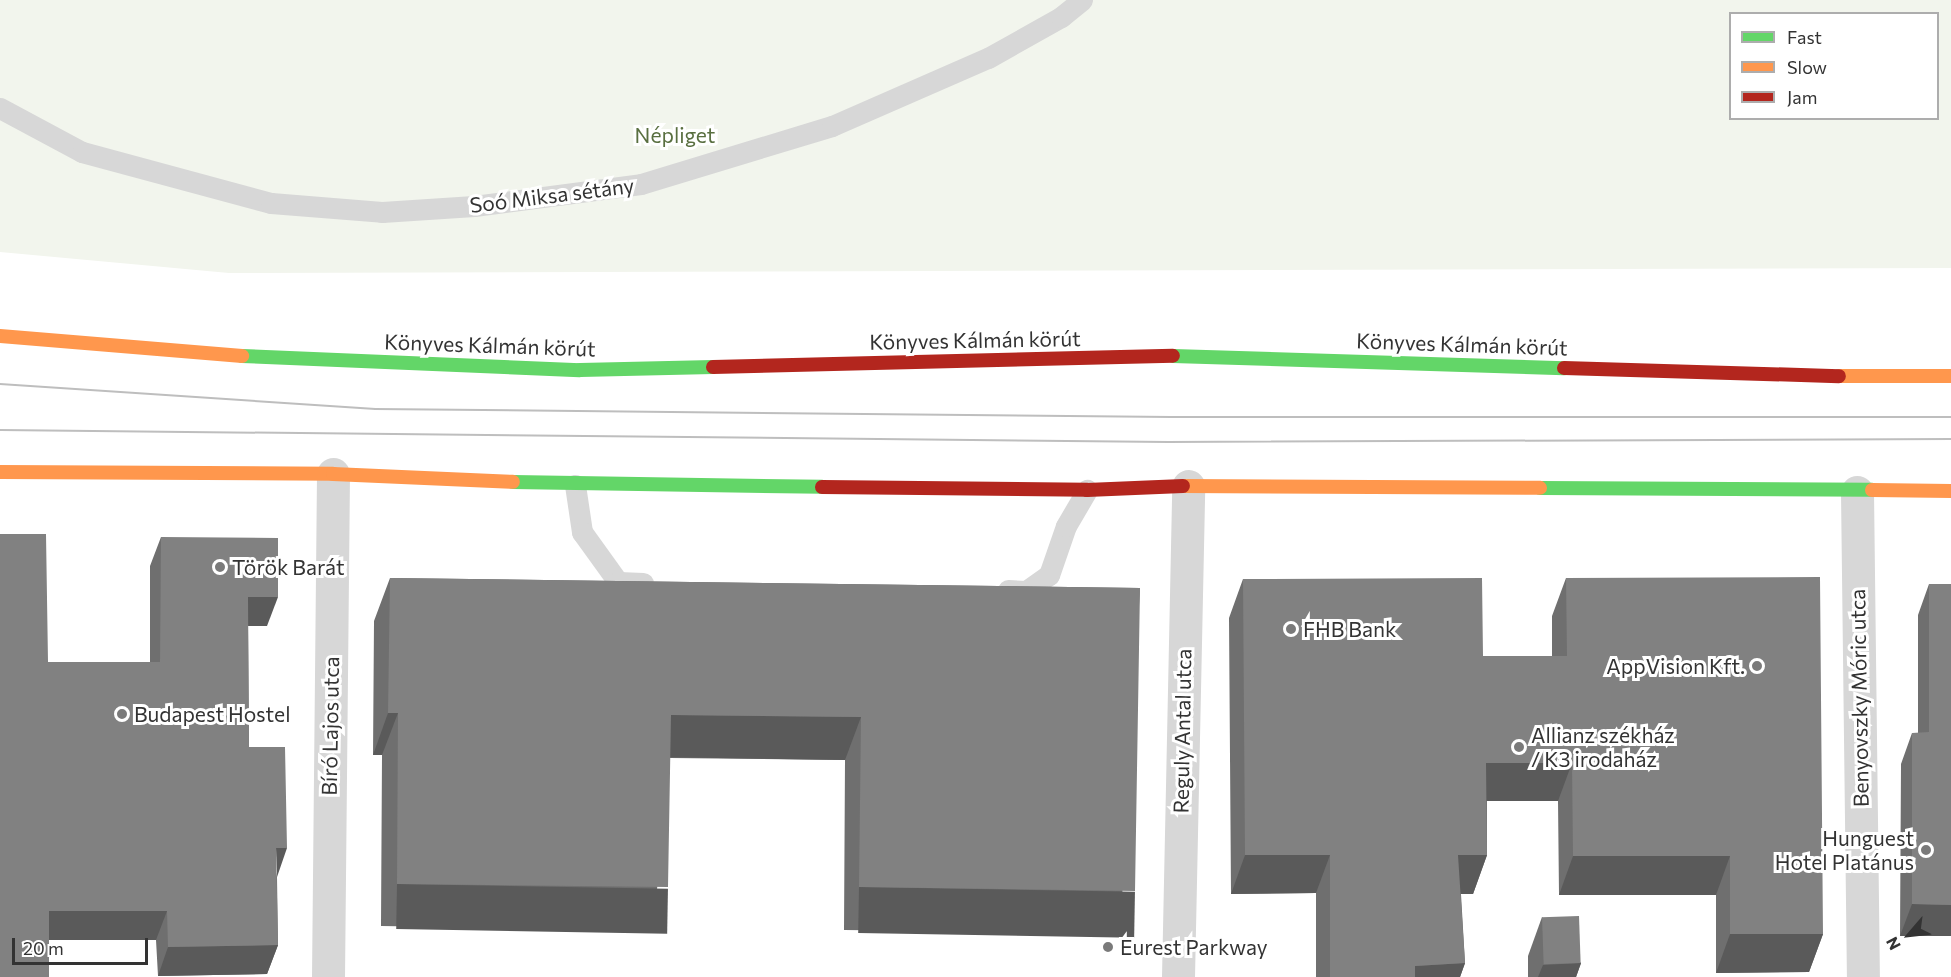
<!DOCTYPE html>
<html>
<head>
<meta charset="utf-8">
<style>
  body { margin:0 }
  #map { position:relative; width:1951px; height:977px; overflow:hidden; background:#fff; font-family:Commissioner,sans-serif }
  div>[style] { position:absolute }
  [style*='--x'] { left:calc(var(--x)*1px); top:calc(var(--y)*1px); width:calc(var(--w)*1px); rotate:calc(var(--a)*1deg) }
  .green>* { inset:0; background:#f2f5ed }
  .lane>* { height:21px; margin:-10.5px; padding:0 10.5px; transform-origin:10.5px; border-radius:10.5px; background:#d7d7d7 }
  .street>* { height:33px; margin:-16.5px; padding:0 16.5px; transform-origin:16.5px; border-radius:16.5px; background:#d7d7d7 }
  .fast>* { height:14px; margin:-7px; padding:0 7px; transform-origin:7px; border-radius:7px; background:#63d668 }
  .slow>* { height:14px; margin:-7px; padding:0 7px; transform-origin:7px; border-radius:7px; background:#ff974d }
  .jam>* { height:14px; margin:-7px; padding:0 7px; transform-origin:7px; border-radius:7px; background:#b3261e }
  .tram>* { height:1.5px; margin:-0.75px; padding:0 0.75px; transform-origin:0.75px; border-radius:0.75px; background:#bebebe }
  .wall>* { inset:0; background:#6f6f6f }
  .shaded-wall>* { inset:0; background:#5a5a5a; transform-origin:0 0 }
  .building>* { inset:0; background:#818181; transform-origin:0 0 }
  .dots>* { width:16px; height:16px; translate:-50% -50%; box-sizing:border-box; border:3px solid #fff; border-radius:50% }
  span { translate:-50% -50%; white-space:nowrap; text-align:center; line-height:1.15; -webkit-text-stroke:6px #fff; paint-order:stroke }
  .park-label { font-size:21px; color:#596f40 }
  .street-label { font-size:21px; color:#333 }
  .poi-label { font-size:21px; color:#333 }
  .left { translate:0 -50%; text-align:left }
  .right { translate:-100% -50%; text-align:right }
  .legend { position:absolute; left:1729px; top:12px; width:210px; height:108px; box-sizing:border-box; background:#fff; border:2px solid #adadad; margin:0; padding:8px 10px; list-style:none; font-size:18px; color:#333 }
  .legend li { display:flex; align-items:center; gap:12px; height:30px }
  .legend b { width:30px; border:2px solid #adadad }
  .north { position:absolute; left:1879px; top:905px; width:60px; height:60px; -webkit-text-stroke:4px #fff; paint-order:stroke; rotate:242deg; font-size:16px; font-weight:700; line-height:24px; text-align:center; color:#333 }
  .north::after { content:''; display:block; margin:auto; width:21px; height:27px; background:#333; clip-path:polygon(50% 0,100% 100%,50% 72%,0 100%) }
  .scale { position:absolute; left:12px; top:938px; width:136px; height:27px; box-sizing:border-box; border:3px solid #333; border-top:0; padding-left:8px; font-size:18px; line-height:21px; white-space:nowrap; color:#333; -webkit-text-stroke:4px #fff; paint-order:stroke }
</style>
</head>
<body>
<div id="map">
  <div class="green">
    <div style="clip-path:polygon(evenodd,0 0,1951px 0,1951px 268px,229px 273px,0 252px,0 0,1730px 14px,1938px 14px,1938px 118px,1730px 118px,1730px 14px)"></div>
  </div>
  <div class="lane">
    <div style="--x:0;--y:108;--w:93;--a:28.2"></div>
    <div style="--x:82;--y:152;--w:196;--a:15.1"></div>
    <div style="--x:271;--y:203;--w:111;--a:4.6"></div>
    <div style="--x:382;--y:212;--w:92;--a:-3.7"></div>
    <div style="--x:474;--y:206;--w:168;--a:-7.5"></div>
    <div style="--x:641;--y:184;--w:200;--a:-16.9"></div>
    <div style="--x:832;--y:126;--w:170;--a:-23.6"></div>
    <div style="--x:988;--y:58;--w:84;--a:-29.3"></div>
    <div style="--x:1061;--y:17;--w:27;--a:-39"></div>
    <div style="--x:575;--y:485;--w:48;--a:81.5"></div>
    <div style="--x:582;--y:532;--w:62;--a:54.2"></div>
    <div style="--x:618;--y:582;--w:25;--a:2"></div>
    <div style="--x:1008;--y:590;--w:18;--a:3"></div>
    <div style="--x:1026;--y:591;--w:28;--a:-35"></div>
    <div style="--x:1049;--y:575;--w:52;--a:-70.9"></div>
    <div style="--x:1066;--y:526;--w:42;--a:-59.7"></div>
  </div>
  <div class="street">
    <div style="--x:1857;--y:492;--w:485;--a:89.3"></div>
    <div style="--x:328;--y:977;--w:503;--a:-89.43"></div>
    <div style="--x:1178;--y:977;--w:491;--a:-88.8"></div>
  </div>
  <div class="fast">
    <div style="--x:242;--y:356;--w:338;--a:2.4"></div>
    <div style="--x:580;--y:370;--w:133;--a:-1.3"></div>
    <div style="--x:1173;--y:356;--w:391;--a:1.8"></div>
    <div style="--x:513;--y:482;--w:309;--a:0.9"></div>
    <div style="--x:1540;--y:488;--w:332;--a:0.3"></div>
  </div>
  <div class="slow">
    <div style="--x:0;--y:336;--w:243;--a:4.7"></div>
    <div style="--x:1839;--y:376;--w:112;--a:0"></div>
    <div style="--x:0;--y:472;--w:333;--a:0.3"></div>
    <div style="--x:333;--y:474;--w:180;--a:2.5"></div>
    <div style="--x:1183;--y:486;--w:357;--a:0.3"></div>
    <div style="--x:1872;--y:490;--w:79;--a:0.7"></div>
  </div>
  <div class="jam">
    <div style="--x:713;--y:367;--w:460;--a:-1.4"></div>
    <div style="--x:1564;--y:368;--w:275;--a:1.7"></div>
    <div style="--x:822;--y:487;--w:265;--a:0.6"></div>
    <div style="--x:1087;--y:490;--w:96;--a:-2.4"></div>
  </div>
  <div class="tram">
    <div style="--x:0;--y:384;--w:376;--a:3.8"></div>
    <div style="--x:375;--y:409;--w:796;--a:0.58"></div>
    <div style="--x:1171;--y:417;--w:780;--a:0"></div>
    <div style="--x:0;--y:430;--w:1168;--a:0.59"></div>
    <div style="--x:1168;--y:442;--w:783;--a:-0.22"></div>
  </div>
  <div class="wall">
    <div style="clip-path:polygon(161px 537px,267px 626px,248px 626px,249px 747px,277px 877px,278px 945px,267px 974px,158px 976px,156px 940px,49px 940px,48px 662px,150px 662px,150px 566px)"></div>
    <div style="clip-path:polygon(390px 578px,1140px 588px,1120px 933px,844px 930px,845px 760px,670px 758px,653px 930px,381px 926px,382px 755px,373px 755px,374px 621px)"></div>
    <div style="clip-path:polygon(1566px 578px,1823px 934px,1809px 972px,1716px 973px,1716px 895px,1559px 895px,1558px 801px,1487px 801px,1487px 855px,1473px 894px,1461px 894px,1465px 963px,1460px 977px,1316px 977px,1316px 893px,1231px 894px,1229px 618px,1243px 579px,1483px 656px,1552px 656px,1552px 616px)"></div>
    <div style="clip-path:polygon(1929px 584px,1951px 584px,1951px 936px,1900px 936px,1901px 764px,1912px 733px,1918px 733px,1918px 615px)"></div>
    <div style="clip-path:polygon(1542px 917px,1581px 963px,1576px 977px,1528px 977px,1528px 956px)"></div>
  </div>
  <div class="shaded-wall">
    <div style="clip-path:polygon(248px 597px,278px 597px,267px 626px,237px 626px)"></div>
    <div style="clip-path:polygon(388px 713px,398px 713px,382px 755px,373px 755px)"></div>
    <div style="clip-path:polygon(671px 715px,861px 717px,845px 760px,655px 757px)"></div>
    <div style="clip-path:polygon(1486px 763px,1572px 763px,1558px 801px,1472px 801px)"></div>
    <div style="clip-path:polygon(276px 848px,287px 848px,277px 877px)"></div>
    <div style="clip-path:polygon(1245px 855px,1330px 855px,1316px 893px,1231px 894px)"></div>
    <div style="clip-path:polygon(1458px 855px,1487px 855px,1473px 894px,1444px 894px)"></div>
    <div style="clip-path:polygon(1573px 856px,1730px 856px,1716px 895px,1559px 895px)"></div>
    <div style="left:397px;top:884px;width:271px;height:45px;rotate:1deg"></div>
    <div style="left:859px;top:887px;width:276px;height:46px;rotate:1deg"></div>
    <div style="clip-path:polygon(1912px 904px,1951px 905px,1951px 936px,1900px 936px)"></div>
    <div style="clip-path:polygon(49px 911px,167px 911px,156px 940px,38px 940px)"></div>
    <div style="clip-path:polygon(1730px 934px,1823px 934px,1809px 972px,1716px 973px)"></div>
    <div style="clip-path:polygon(278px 945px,267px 974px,158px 976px,168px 947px)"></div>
    <div style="clip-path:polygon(1465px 963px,1460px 977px,1411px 977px,1415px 966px)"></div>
    <div style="clip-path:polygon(1581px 963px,1576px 977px,1538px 977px,1543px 965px)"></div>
  </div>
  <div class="building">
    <div style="clip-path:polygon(0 534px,46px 534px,48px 662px,160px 662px,161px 537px,278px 538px,278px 597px,248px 597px,249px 747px,285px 747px,287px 848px,276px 848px,278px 945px,168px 947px,167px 911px,49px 911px,49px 977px,0 977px)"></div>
    <div style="clip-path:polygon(1820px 577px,1823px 934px,1730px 934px,1730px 856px,1573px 856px,1572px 763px,1486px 763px,1487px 855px,1458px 855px,1465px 963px,1415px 966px,1415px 977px,1330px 977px,1330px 855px,1245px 855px,1243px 579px,1482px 578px,1483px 656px,1567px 656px,1566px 578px)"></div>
    <div style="clip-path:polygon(390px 578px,1140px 588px,1135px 891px,859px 887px,861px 717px,671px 715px,668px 887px,397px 884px,398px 713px,388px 713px)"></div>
    <div style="clip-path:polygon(1929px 584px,1951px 584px,1951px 905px,1912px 904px,1912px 733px,1929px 732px)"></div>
    <div style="left:1579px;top:916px;width:47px;height:37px;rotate:88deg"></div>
  </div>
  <div class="dots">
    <div style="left:220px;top:567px;background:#7a7a7a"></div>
    <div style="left:1291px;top:629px;background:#7a7a7a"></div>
    <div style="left:1757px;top:666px;background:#7a7a7a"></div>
    <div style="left:122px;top:714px;background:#7a7a7a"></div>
    <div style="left:1519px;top:747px;background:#7a7a7a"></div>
    <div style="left:1926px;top:850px;background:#7a7a7a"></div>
    <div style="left:1108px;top:947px;background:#7a7a7a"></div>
  </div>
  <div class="park-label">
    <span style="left:675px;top:135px">Népliget</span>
  </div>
  <div class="street-label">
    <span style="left:552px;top:195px;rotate:-7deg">Soó Miksa sétány</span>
    <span style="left:975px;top:340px;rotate:-1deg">Könyves Kálmán körút</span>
    <span style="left:1462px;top:344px;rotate:2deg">Könyves Kálmán körút</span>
    <span style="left:490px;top:345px;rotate:2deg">Könyves Kálmán körút</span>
    <span style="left:1859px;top:698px;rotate:-91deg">Benyovszky Móric utca</span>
    <span style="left:330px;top:726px;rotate:-89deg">Bíró Lajos utca</span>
    <span style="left:1182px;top:731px;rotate:-89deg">Reguly Antal utca</span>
  </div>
  <div class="poi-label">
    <span class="left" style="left:232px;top:567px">Török Barát</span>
    <span class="left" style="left:1303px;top:629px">FHB Bank</span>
    <span class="right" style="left:1745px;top:666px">AppVision Kft.</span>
    <span class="left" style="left:134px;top:714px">Budapest Hostel</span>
    <span class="left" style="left:1531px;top:747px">Allianz székház<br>/ K3 irodaház</span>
    <span class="right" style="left:1914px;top:850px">Hunguest<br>Hotel Platánus</span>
    <span class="left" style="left:1120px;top:947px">Eurest Parkway</span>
  </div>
  <ul class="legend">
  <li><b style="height:8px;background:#63d668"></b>Fast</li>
  <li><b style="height:8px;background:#ff974d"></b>Slow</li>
  <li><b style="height:8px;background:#b3261e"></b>Jam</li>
  </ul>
  <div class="north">N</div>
  <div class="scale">20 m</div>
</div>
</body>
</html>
